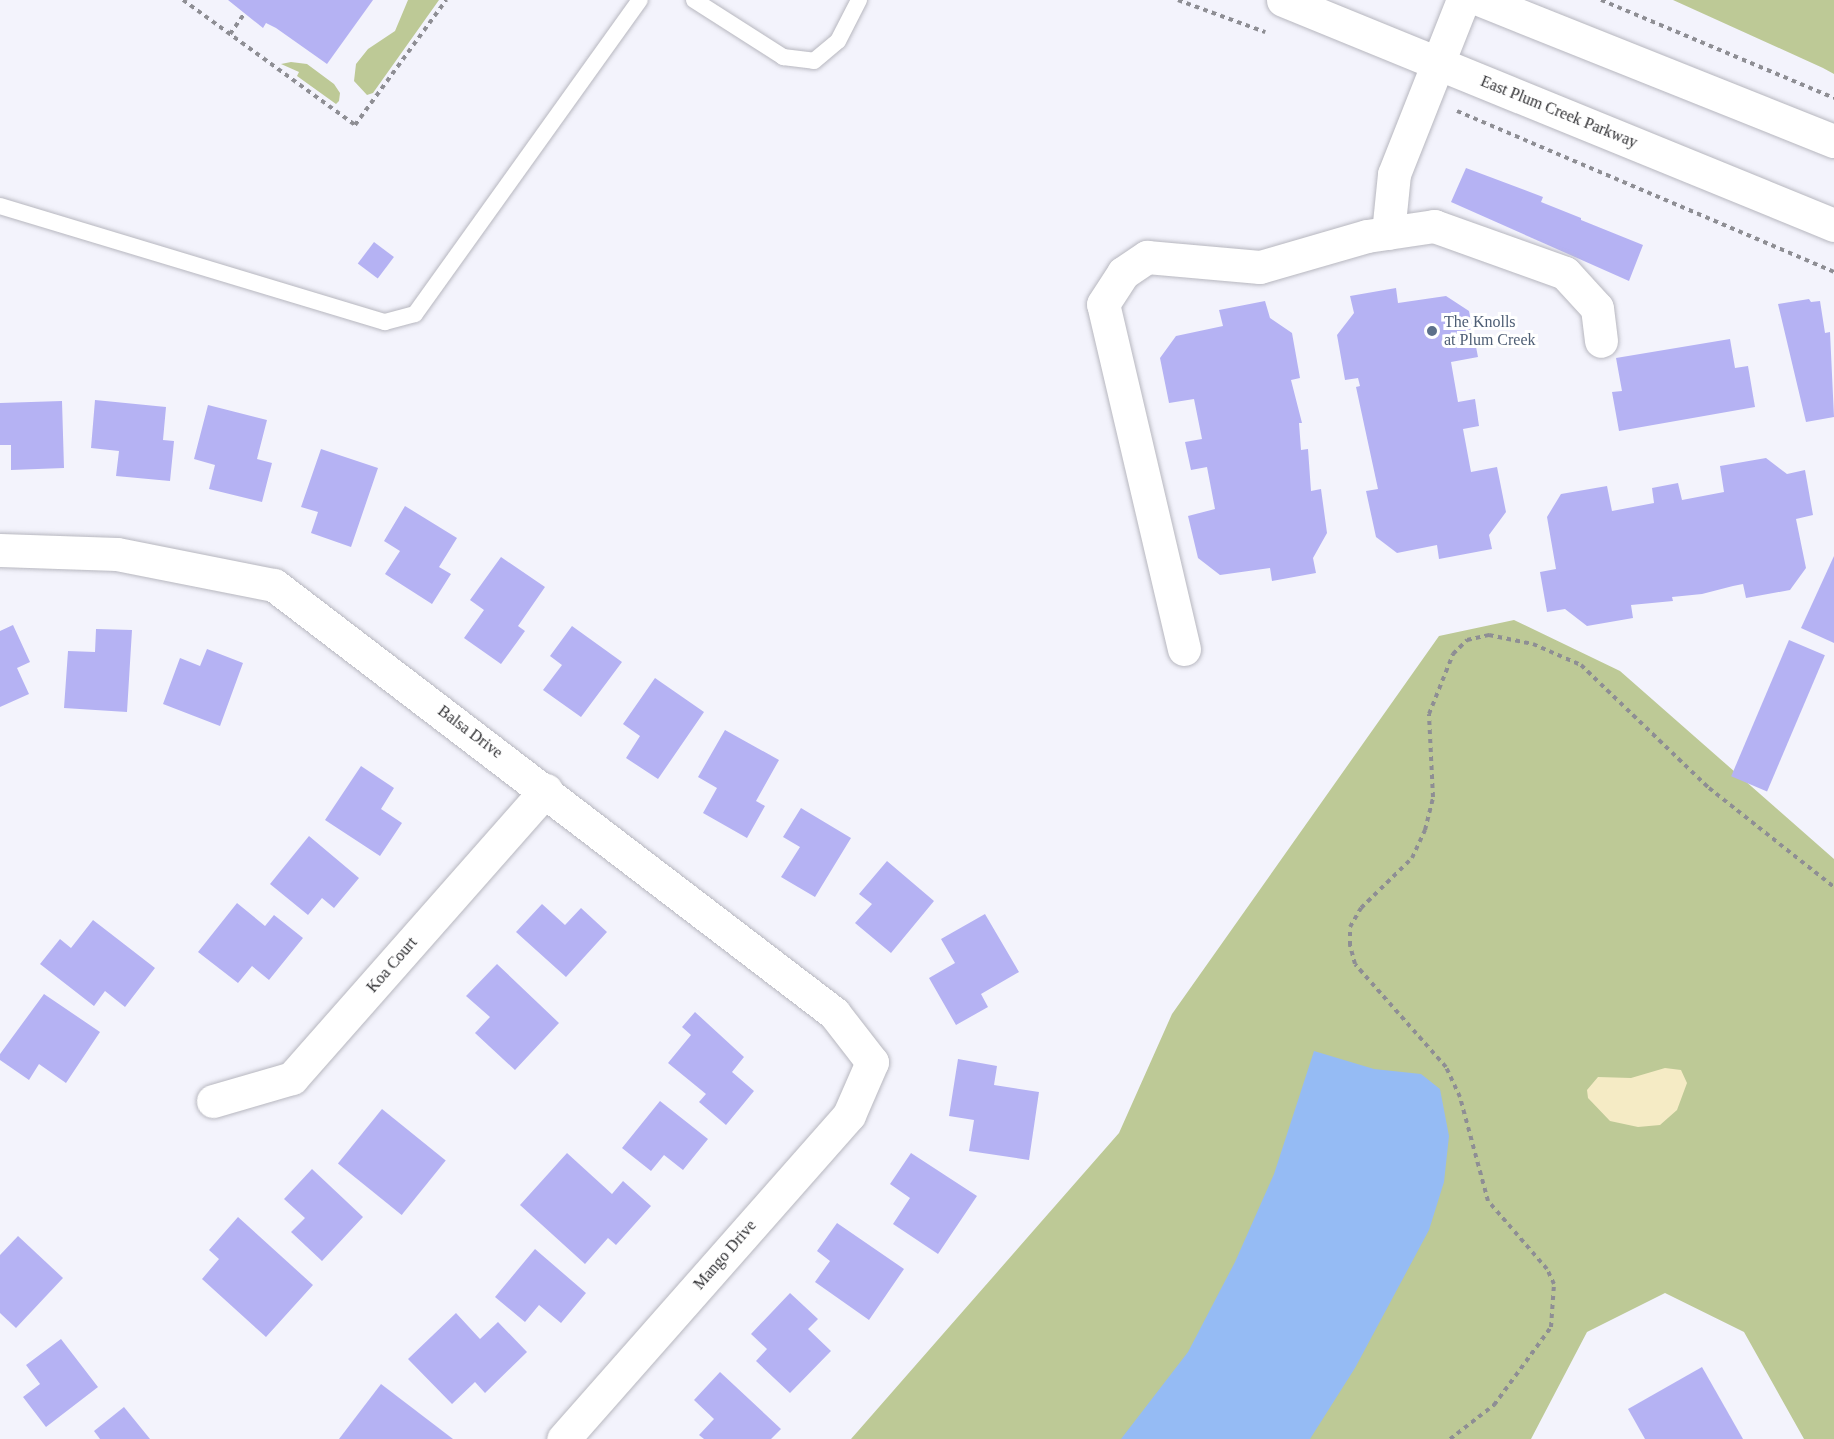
<!DOCTYPE html>
<html>
<head>
<meta charset="utf-8">
<style>
  body { margin:0 }
  #map { position:relative; width:1834px; height:1439px; overflow:hidden; background:#f3f3fc; font-family:Georgia,serif }
  div>[style] { position:absolute }
  [style*='--x'] { left:calc(var(--x)*1px); top:calc(var(--y)*1px); width:calc(var(--w)*1px); rotate:calc(var(--a)*1deg) }
  .green>* { inset:0; background:#bdc996 }
  .sand>* { inset:0; background:#f5ebc5 }
  .water>* { inset:0; background:#95bbf4 }
  .building>* { inset:0; background:#b5b2f3; transform-origin:0 0 }
  .path>* { height:4px; margin-top:-2px; transform-origin:0; background:repeating-linear-gradient(90deg,#8e8e94 0 4.5px,transparent 0 9px) }
  .roads { filter:drop-shadow(0 0 2px #b7b7bf) drop-shadow(0 0 2px #b7b7bf) }
  .service>* { height:16px; margin:-8px; padding:0 8px; transform-origin:8px; border-radius:8px; background:#fff }
  .minor>* { height:33px; margin:-16.5px; padding:0 16.5px; transform-origin:16.5px; border-radius:16.5px; background:#fff }
  .secondary>* { height:33px; margin:-16.5px; padding:0 16.5px; transform-origin:16.5px; border-radius:16.5px; background:#fff }
  .dots>* { width:16px; height:16px; translate:-50% -50%; box-sizing:border-box; border:3px solid #fff; border-radius:50% }
  span { translate:-50% -50%; white-space:nowrap; text-align:center; line-height:1.15; -webkit-text-stroke:6px #fff; paint-order:stroke }
  .street-label { font-size:16px; color:#2f2f32 }
  .service-label { font-size:16px; color:#4e5e75 }
  .left { translate:0 -50%; text-align:left }
</style>
</head>
<body>
<div id="map">
  <div class="green">
    <div style="clip-path:polygon(408px 0,439px 0,373px 93px,367px 95px,354px 81px,356px 64px,368px 49px,395px 31px)"></div>
    <div style="clip-path:polygon(1673px 0,1834px 0,1834px 74px,1823px 68px)"></div>
    <div style="clip-path:polygon(291px 62px,307px 64px,334px 84px,340px 93px,339px 101px,336px 104px,297px 76px,299px 72px,281px 64px)"></div>
    <div style="clip-path:polygon(1514px 620px,1620px 671px,1834px 859px,1834px 1439px,1804px 1439px,1744px 1332px,1665px 1293px,1587px 1332px,1531px 1439px,851px 1439px,1119px 1133px,1172px 1014px,1439px 636px)"></div>
  </div>
  <div class="sand">
    <div style="clip-path:polygon(1665px 1068px,1681px 1070px,1687px 1083px,1677px 1110px,1660px 1125px,1638px 1127px,1610px 1121px,1588px 1098px,1587px 1090px,1598px 1077px,1631px 1078px)"></div>
  </div>
  <div class="water">
    <div style="clip-path:polygon(1314px 1051px,1374px 1069px,1421px 1074px,1440px 1089px,1449px 1136px,1444px 1182px,1429px 1230px,1355px 1368px,1310px 1439px,1121px 1439px,1188px 1352px,1235px 1262px,1274px 1174px)"></div>
  </div>
  <div class="building">
    <div style="clip-path:polygon(228px 0,373px 0,327px 64px,276px 28px,266px 23px,263px 28px)"></div>
    <div style="clip-path:polygon(1466px 168px,1543px 197px,1541px 202px,1581px 218px,1581px 220px,1643px 245px,1629px 281px,1451px 202px)"></div>
    <div style="left:374px;top:242px;width:25px;height:27px;rotate:37deg"></div>
    <div style="clip-path:polygon(1396px 288px,1398px 303px,1446px 296px,1469px 311px,1478px 357px,1451px 362px,1458px 402px,1475px 399px,1479px 426px,1463px 429px,1471px 472px,1497px 467px,1506px 512px,1489px 535px,1492px 549px,1439px 559px,1437px 545px,1397px 553px,1376px 537px,1366px 491px,1378px 489px,1356px 387px,1360px 386px,1358px 378px,1345px 380px,1337px 335px,1354px 313px,1350px 296px)"></div>
    <div style="clip-path:polygon(1809px 299px,1811px 302px,1820px 301px,1825px 333px,1830px 332px,1834px 417px,1806px 422px,1778px 304px)"></div>
    <div style="clip-path:polygon(1265px 301px,1270px 318px,1292px 333px,1300px 378px,1291px 380px,1302px 423px,1299px 423px,1301px 450px,1308px 449px,1311px 491px,1321px 489px,1327px 533px,1313px 558px,1316px 573px,1272px 581px,1270px 568px,1220px 575px,1198px 558px,1188px 516px,1215px 509px,1207px 467px,1191px 470px,1185px 442px,1202px 439px,1194px 399px,1169px 403px,1160px 358px,1176px 336px,1223px 326px,1219px 310px)"></div>
    <div style="clip-path:polygon(1730px 339px,1735px 368px,1748px 366px,1755px 407px,1619px 431px,1612px 392px,1622px 391px,1616px 358px)"></div>
    <div style="clip-path:polygon(95px 400px,166px 407px,163px 440px,174px 441px,170px 481px,116px 476px,119px 451px,91px 448px)"></div>
    <div style="clip-path:polygon(62px 401px,64px 468px,11px 470px,11px 445px,0 445px,0 403px)"></div>
    <div style="clip-path:polygon(208px 405px,267px 420px,257px 459px,272px 463px,262px 502px,209px 489px,215px 465px,194px 459px)"></div>
    <div style="clip-path:polygon(321px 449px,378px 468px,351px 547px,311px 533px,318px 512px,301px 507px)"></div>
    <div style="clip-path:polygon(1766px 458px,1787px 474px,1805px 470px,1813px 515px,1796px 519px,1806px 568px,1790px 590px,1746px 598px,1743px 584px,1733px 586px,1702px 594px,1672px 597px,1673px 601px,1631px 605px,1633px 618px,1587px 626px,1565px 609px,1547px 612px,1540px 572px,1556px 569px,1547px 517px,1561px 494px,1607px 486px,1612px 511px,1654px 503px,1652px 488px,1678px 483px,1682px 500px,1724px 492px,1720px 466px)"></div>
    <div style="clip-path:polygon(405px 506px,457px 538px,439px 567px,451px 574px,432px 604px,385px 574px,400px 551px,384px 541px)"></div>
    <div style="clip-path:polygon(1834px 556px,1834px 643px,1801px 628px)"></div>
    <div style="clip-path:polygon(501px 557px,545px 587px,518px 626px,525px 631px,501px 664px,464px 638px,484px 610px,470px 600px)"></div>
    <div style="clip-path:polygon(13px 625px,30px 662px,17px 668px,29px 694px,0 707px,0 631px)"></div>
    <div style="clip-path:polygon(572px 626px,622px 662px,581px 717px,543px 690px,562px 665px,550px 656px)"></div>
    <div style="clip-path:polygon(96px 629px,132px 630px,127px 712px,64px 708px,68px 651px,95px 652px)"></div>
    <div style="left:1789px;top:640px;width:39px;height:148px;rotate:23deg"></div>
    <div style="clip-path:polygon(207px 649px,243px 663px,220px 726px,163px 704px,180px 658px,200px 666px)"></div>
    <div style="clip-path:polygon(655px 678px,704px 712px,658px 779px,626px 758px,640px 736px,623px 724px)"></div>
    <div style="clip-path:polygon(725px 730px,779px 760px,756px 801px,765px 806px,747px 838px,703px 813px,717px 788px,698px 777px)"></div>
    <div style="clip-path:polygon(361px 766px,394px 788px,381px 809px,402px 823px,380px 856px,325px 820px)"></div>
    <div style="clip-path:polygon(801px 808px,851px 838px,815px 897px,781px 877px,800px 847px,783px 837px)"></div>
    <div style="clip-path:polygon(309px 836px,359px 878px,334px 908px,322px 898px,308px 915px,270px 884px)"></div>
    <div style="clip-path:polygon(887px 861px,934px 901px,891px 953px,855px 923px,872px 904px,859px 894px)"></div>
    <div style="clip-path:polygon(237px 903px,265px 926px,274px 915px,303px 938px,269px 980px,252px 966px,238px 983px,198px 952px)"></div>
    <div style="clip-path:polygon(542px 904px,565px 925px,581px 908px,607px 932px,566px 977px,516px 932px)"></div>
    <div style="clip-path:polygon(985px 914px,1019px 972px,981px 994px,988px 1007px,956px 1025px,929px 978px,955px 963px,941px 939px)"></div>
    <div style="clip-path:polygon(93px 920px,155px 968px,125px 1007px,105px 991px,94px 1006px,40px 964px,60px 939px,71px 948px)"></div>
    <div style="clip-path:polygon(497px 964px,559px 1023px,515px 1070px,475px 1033px,490px 1017px,466px 996px)"></div>
    <div style="clip-path:polygon(44px 994px,100px 1032px,66px 1083px,39px 1064px,29px 1080px,0 1060px,0 1054px)"></div>
    <div style="clip-path:polygon(695px 1012px,744px 1057px,732px 1072px,754px 1091px,726px 1125px,699px 1102px,706px 1094px,668px 1063px,691px 1035px,682px 1027px)"></div>
    <div style="clip-path:polygon(958px 1059px,997px 1066px,994px 1085px,1039px 1092px,1029px 1160px,969px 1151px,974px 1120px,949px 1116px)"></div>
    <div style="clip-path:polygon(660px 1101px,708px 1139px,683px 1170px,664px 1155px,651px 1171px,622px 1148px)"></div>
    <div style="left:382px;top:1109px;width:82px;height:70px;rotate:39deg"></div>
    <div style="clip-path:polygon(567px 1153px,612px 1194px,623px 1181px,651px 1206px,616px 1245px,608px 1238px,585px 1264px,520px 1205px)"></div>
    <div style="clip-path:polygon(911px 1153px,977px 1196px,938px 1254px,893px 1224px,910px 1198px,890px 1184px)"></div>
    <div style="clip-path:polygon(312px 1169px,363px 1217px,322px 1261px,291px 1232px,305px 1218px,284px 1199px)"></div>
    <div style="clip-path:polygon(238px 1217px,313px 1285px,266px 1337px,202px 1279px,219px 1259px,209px 1250px)"></div>
    <div style="clip-path:polygon(837px 1223px,904px 1269px,869px 1320px,815px 1282px,830px 1261px,817px 1251px)"></div>
    <div style="clip-path:polygon(18px 1236px,63px 1278px,16px 1328px,0 1313px,0 1255px)"></div>
    <div style="clip-path:polygon(535px 1249px,586px 1293px,561px 1323px,539px 1305px,525px 1322px,495px 1297px)"></div>
    <div style="clip-path:polygon(790px 1293px,818px 1319px,808px 1329px,831px 1351px,790px 1393px,756px 1361px,767px 1349px,751px 1334px)"></div>
    <div style="clip-path:polygon(456px 1313px,480px 1339px,498px 1322px,527px 1352px,485px 1393px,475px 1382px,452px 1404px,408px 1359px)"></div>
    <div style="clip-path:polygon(61px 1339px,98px 1387px,46px 1427px,23px 1397px,40px 1384px,26px 1365px)"></div>
    <div style="clip-path:polygon(1702px 1367px,1743px 1439px,1645px 1439px,1628px 1409px)"></div>
    <div style="clip-path:polygon(720px 1372px,781px 1429px,771px 1439px,704px 1439px,699px 1435px,714px 1419px,694px 1400px)"></div>
    <div style="clip-path:polygon(381px 1384px,453px 1439px,339px 1439px)"></div>
    <div style="clip-path:polygon(124px 1407px,150px 1439px,100px 1439px,94px 1431px)"></div>
  </div>
  <div class="path">
    <div style="--x:183;--y:0;--w:213;--a:36"></div>
    <div style="--x:355;--y:125;--w:155;--a:-53.9"></div>
    <div style="--x:1178;--y:0;--w:93;--a:20.2"></div>
    <div style="--x:1601;--y:0;--w:253;--a:22.8"></div>
    <div style="--x:230;--y:34;--w:24;--a:-55"></div>
    <div style="--x:1457;--y:111;--w:410;--a:23.1"></div>
    <div style="--x:1450;--y:1439;--w:56;--a:-37.7"></div>
    <div style="--x:1494;--y:1405;--w:97;--a:-53.8"></div>
    <div style="--x:1551;--y:1327;--w:43;--a:-86"></div>
    <div style="--x:1554;--y:1284;--w:17;--a:-115"></div>
    <div style="--x:1547;--y:1269;--w:90;--a:-130.9"></div>
    <div style="--x:1488;--y:1201;--w:108;--a:-105.1"></div>
    <div style="--x:1460;--y:1097;--w:33;--a:-115"></div>
    <div style="--x:1446;--y:1067;--w:137;--a:-131.5"></div>
    <div style="--x:1355;--y:964;--w:20;--a:-105"></div>
    <div style="--x:1350;--y:945;--w:18;--a:-90"></div>
    <div style="--x:1350;--y:927;--w:22;--a:-60"></div>
    <div style="--x:1361;--y:908;--w:71;--a:-44.4"></div>
    <div style="--x:1412;--y:858;--w:31;--a:-65"></div>
    <div style="--x:1425;--y:830;--w:34;--a:-76"></div>
    <div style="--x:1433;--y:797;--w:83;--a:-92.8"></div>
    <div style="--x:1429;--y:714;--w:65;--a:-68.2"></div>
    <div style="--x:1453;--y:654;--w:20;--a:-45"></div>
    <div style="--x:1467;--y:640;--w:23;--a:-13"></div>
    <div style="--x:1489;--y:635;--w:45;--a:11.6"></div>
    <div style="--x:1533;--y:644;--w:52;--a:23.6"></div>
    <div style="--x:1581;--y:665;--w:178;--a:43.9"></div>
    <div style="--x:1709;--y:788;--w:159;--a:38.4"></div>
  </div>
  <div class="roads">
    <div class="service">
      <div style="--x:694;--y:0;--w:106;--a:32.6"></div>
      <div style="--x:783;--y:57;--w:31;--a:7"></div>
      <div style="--x:814;--y:61;--w:31;--a:-40"></div>
      <div style="--x:838;--y:41;--w:46;--a:-62.9"></div>
      <div style="--x:0;--y:206;--w:402;--a:16.8"></div>
      <div style="--x:385;--y:322;--w:31;--a:-15"></div>
      <div style="--x:415;--y:314;--w:386;--a:-54.4"></div>
    </div>
    <div class="minor">
      <div style="--x:1388;--y:233;--w:59;--a:-84.2"></div>
      <div style="--x:1394;--y:174;--w:187;--a:-68.4"></div>
      <div style="--x:0;--y:550;--w:117;--a:2"></div>
      <div style="--x:117;--y:554;--w:160;--a:11.2"></div>
      <div style="--x:274;--y:585;--w:705;--a:37.39"></div>
      <div style="--x:834;--y:1013;--w:62;--a:52.2"></div>
      <div style="--x:872;--y:1062;--w:58;--a:113.5"></div>
      <div style="--x:849;--y:1115;--w:432;--a:131.4"></div>
      <div style="--x:1184;--y:649;--w:354;--a:-103.2"></div>
      <div style="--x:1103;--y:304;--w:37;--a:-57"></div>
      <div style="--x:1123;--y:273;--w:29;--a:-34"></div>
      <div style="--x:1147;--y:257;--w:113;--a:5.1"></div>
      <div style="--x:1260;--y:267;--w:111;--a:-16.2"></div>
      <div style="--x:1367;--y:236;--w:68;--a:-8.5"></div>
      <div style="--x:1434;--y:226;--w:139;--a:19.7"></div>
      <div style="--x:1565;--y:273;--w:47;--a:47.6"></div>
      <div style="--x:1597;--y:308;--w:33;--a:83"></div>
      <div style="--x:213;--y:1101;--w:82;--a:-16.2"></div>
      <div style="--x:292;--y:1078;--w:384;--a:-48.6"></div>
    </div>
    <div class="secondary">
      <div style="--x:1283;--y:0;--w:595;--a:22.21"></div>
      <div style="--x:1481;--y:0;--w:380;--a:21.8"></div>
    </div>
  </div>
  <div class="dots">
    <div style="left:1432px;top:331px;background:#5c6f8a"></div>
  </div>
  <div class="street-label">
    <span style="left:1559px;top:112px;rotate:22deg">East Plum Creek Parkway</span>
    <span style="left:470px;top:732px;rotate:37deg">Balsa Drive</span>
    <span style="left:392px;top:965px;rotate:-49deg">Koa Court</span>
    <span style="left:725px;top:1255px;rotate:-49deg">Mango Drive</span>
  </div>
  <div class="service-label">
    <span class="left" style="left:1444px;top:331px">The Knolls<br>at Plum Creek</span>
  </div>
</div>
</body>
</html>
